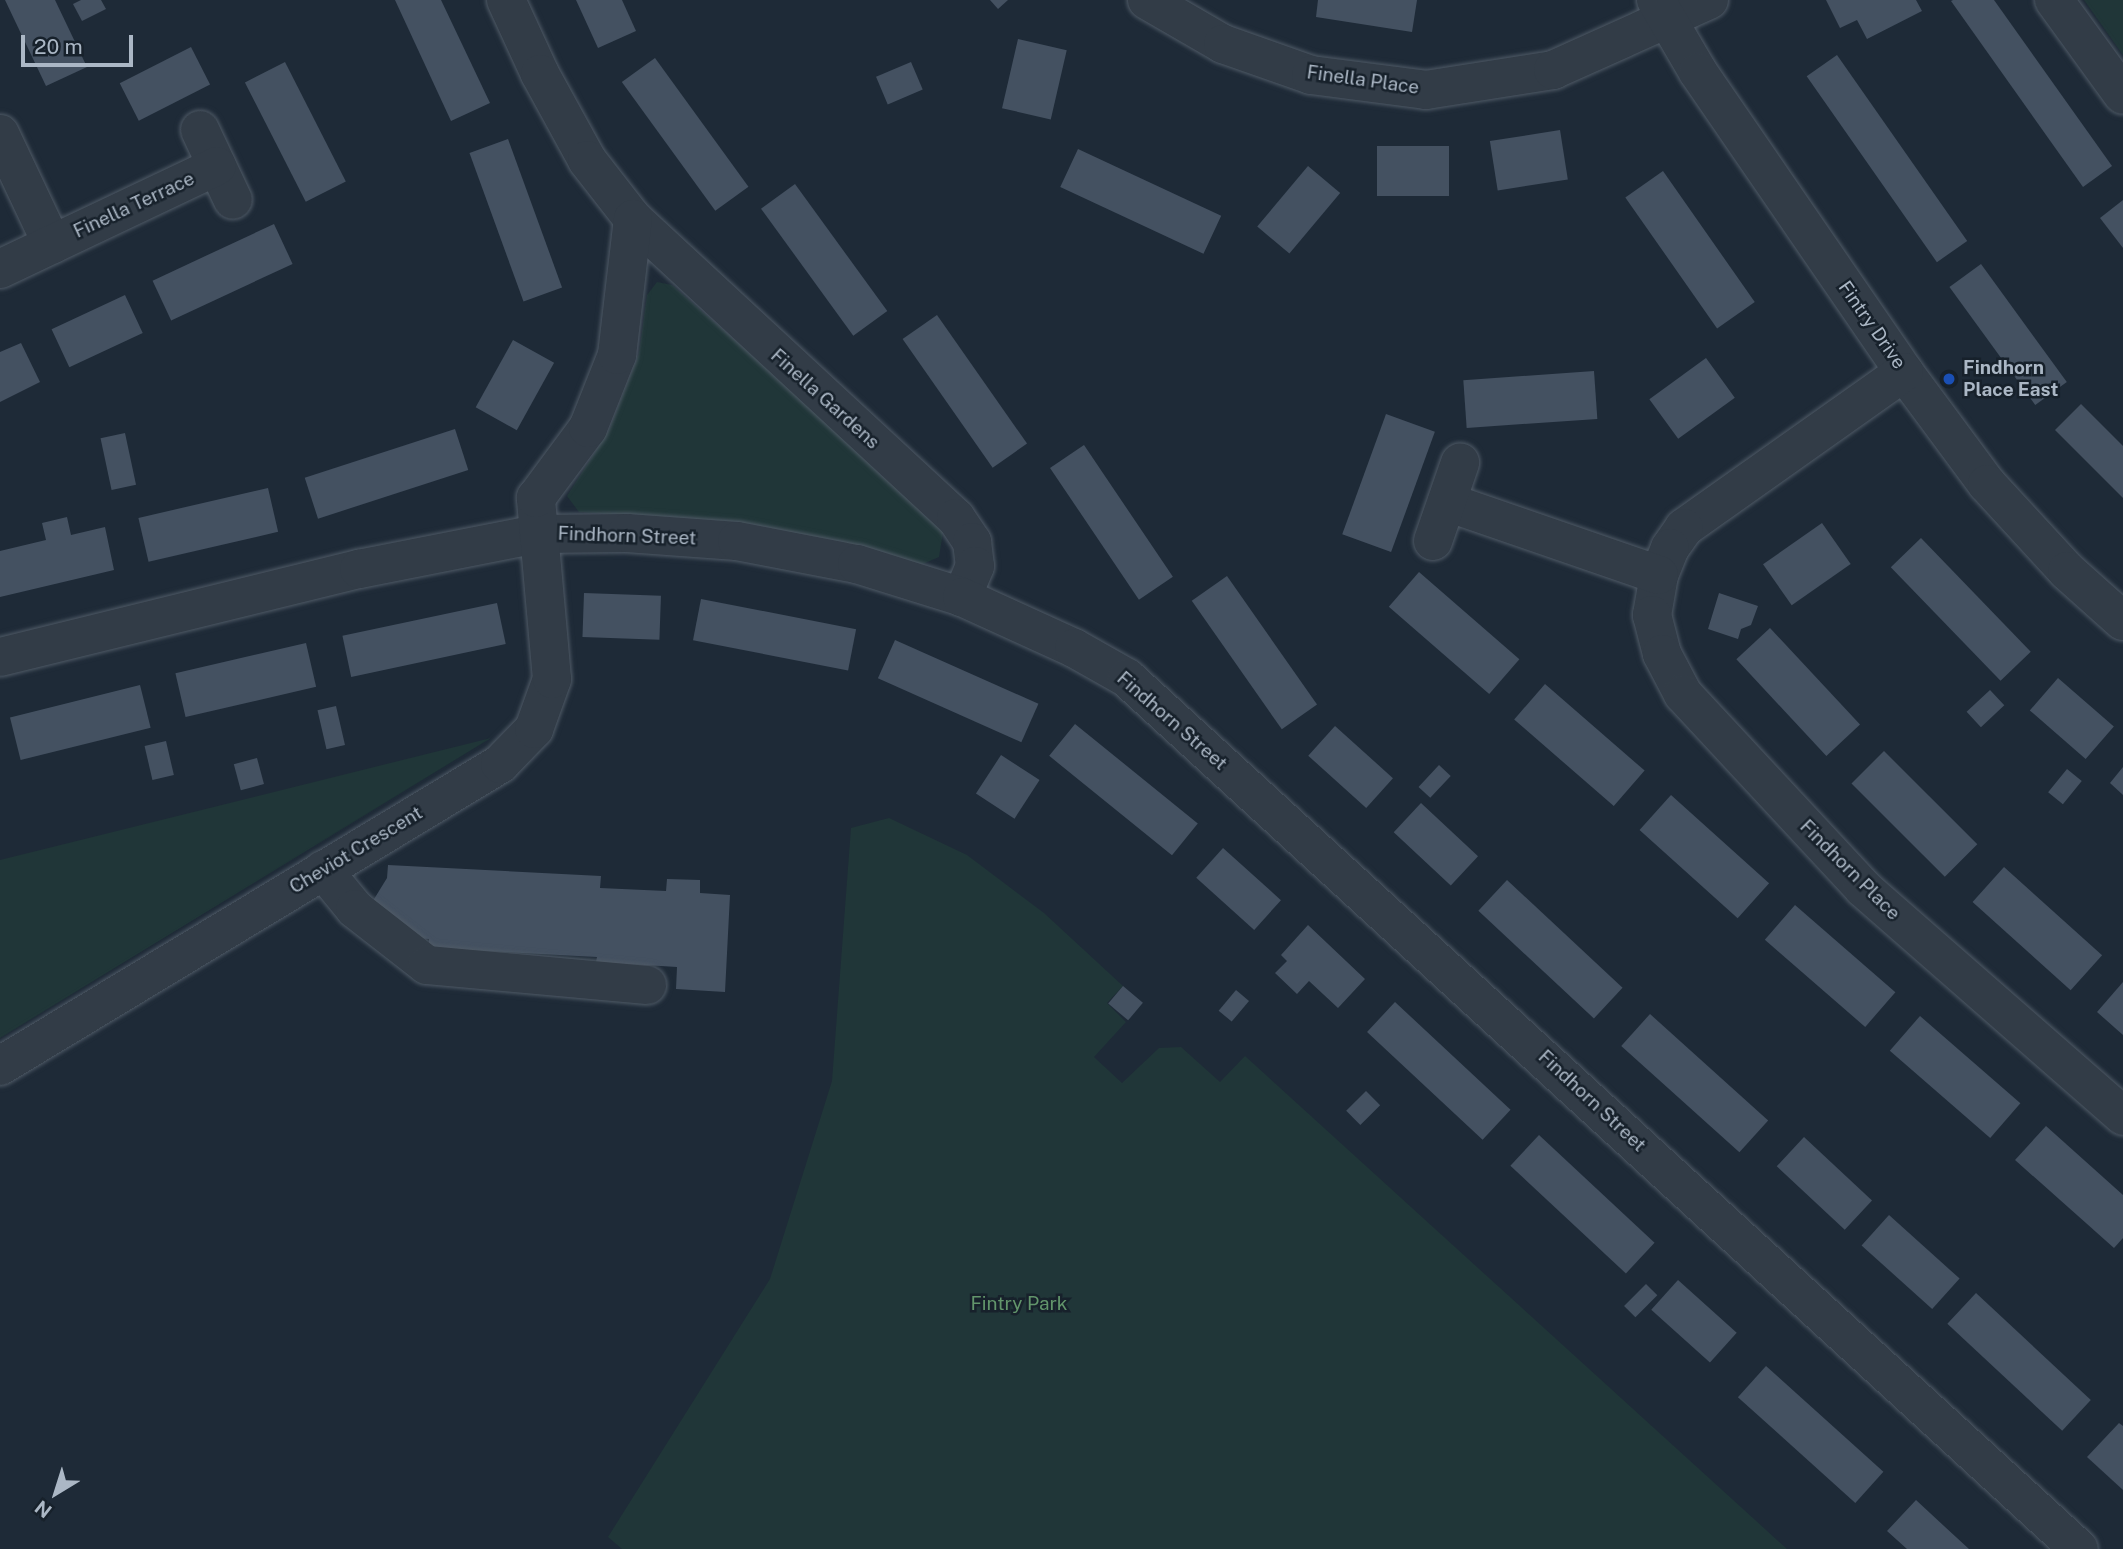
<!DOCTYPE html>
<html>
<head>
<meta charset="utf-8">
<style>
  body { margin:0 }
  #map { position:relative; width:2123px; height:1549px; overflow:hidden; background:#1e2a37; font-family:"Public Sans",sans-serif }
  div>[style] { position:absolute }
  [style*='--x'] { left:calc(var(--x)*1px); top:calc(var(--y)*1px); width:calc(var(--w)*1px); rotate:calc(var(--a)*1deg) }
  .green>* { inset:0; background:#203638 }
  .building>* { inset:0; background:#445161; transform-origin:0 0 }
  .roads { filter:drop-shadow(0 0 2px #4f5a66) drop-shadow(0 0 2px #4f5a66) }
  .minor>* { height:38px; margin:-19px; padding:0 19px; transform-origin:19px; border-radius:19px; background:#323c47 }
  .dots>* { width:19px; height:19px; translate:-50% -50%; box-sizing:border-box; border:4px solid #17212b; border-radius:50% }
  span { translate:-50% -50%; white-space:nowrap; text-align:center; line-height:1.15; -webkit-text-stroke:5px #17212b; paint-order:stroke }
  .street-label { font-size:19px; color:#abb7c5 }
  .poi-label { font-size:19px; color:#abb7c5; font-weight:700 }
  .left { translate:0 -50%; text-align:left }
  .park-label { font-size:19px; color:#62956b }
  .north { position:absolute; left:21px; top:1458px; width:70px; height:70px; -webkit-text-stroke:5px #17212b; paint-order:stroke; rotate:218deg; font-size:19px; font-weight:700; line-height:28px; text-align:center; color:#abb7c5 }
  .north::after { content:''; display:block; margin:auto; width:24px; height:32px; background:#abb7c5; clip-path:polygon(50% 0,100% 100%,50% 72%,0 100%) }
  .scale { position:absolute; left:21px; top:35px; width:112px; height:32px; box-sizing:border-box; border:4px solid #abb7c5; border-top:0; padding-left:9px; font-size:21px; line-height:24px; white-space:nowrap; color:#abb7c5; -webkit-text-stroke:5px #17212b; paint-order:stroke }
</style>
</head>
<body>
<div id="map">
  <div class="green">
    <div style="clip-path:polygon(2084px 0,2123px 0,2123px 55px)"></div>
    <div style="clip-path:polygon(657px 282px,672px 285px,793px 391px,943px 532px,939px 557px,918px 566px,708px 520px,579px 512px,567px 496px,609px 430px,639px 353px,647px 295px)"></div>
    <div style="clip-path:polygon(491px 738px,0 1038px,0 860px)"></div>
    <div style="clip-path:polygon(889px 818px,967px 855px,1044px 913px,1123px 986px,1107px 1003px,1126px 1022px,1094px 1057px,1122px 1083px,1159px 1048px,1181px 1047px,1220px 1082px,1245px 1056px,1787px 1549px,622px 1549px,608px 1537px,770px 1279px,832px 1081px,851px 828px)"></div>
  </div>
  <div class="building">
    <div style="clip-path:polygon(5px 0,55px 0,87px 67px,46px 86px)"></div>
    <div style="clip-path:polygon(81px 0,101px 0,106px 9px,82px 21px,73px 4px)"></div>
    <div style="clip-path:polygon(395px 0,441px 0,490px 103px,451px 121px)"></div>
    <div style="clip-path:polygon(576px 0,622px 0,636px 31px,598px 48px)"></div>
    <div style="clip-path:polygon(990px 0,1008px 0,998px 9px)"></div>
    <div style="clip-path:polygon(1318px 0,1417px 0,1412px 32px,1316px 17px)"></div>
    <div style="clip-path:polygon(1826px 0,1916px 0,1922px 11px,1867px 39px,1857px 20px,1840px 28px)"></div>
    <div style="clip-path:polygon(1953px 0,1994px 0,2112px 166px,2083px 187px,1951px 1px)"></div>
    <div style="left:1018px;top:39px;width:50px;height:71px;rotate:13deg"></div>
    <div style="left:191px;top:47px;width:42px;height:80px;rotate:63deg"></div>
    <div style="left:1837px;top:55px;width:227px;height:37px;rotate:55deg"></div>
    <div style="left:655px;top:58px;width:159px;height:41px;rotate:54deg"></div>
    <div style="left:285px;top:62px;width:134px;height:45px;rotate:63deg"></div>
    <div style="left:911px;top:62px;width:30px;height:38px;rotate:67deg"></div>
    <div style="left:1560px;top:130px;width:50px;height:71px;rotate:81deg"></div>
    <div style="left:508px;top:139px;width:158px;height:41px;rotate:70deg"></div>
    <div style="left:1377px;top:146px;width:72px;height:50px"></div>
    <div style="left:1078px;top:149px;width:158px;height:42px;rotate:25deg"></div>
    <div style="left:1308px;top:166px;width:42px;height:79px;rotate:40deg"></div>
    <div style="left:1663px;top:171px;width:160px;height:46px;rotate:55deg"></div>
    <div style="left:795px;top:184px;width:157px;height:42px;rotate:54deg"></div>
    <div style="clip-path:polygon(2123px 200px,2123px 248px,2100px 218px)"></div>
    <div style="left:274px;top:224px;width:44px;height:134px;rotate:65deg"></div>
    <div style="left:1981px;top:264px;width:146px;height:39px;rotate:54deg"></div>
    <div style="left:125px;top:295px;width:42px;height:81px;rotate:65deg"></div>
    <div style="left:937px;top:315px;width:157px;height:42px;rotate:55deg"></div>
    <div style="left:513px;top:340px;width:47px;height:77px;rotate:29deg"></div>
    <div style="clip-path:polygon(21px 343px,40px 382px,0 402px,0 352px)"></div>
    <div style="left:1706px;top:358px;width:49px;height:70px;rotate:54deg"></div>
    <div style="left:1594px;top:371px;width:48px;height:131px;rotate:86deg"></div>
    <div style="clip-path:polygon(2081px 404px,2123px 446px,2123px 498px,2055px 430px)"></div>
    <div style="left:1386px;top:414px;width:52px;height:128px;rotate:20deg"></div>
    <div style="left:455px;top:429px;width:43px;height:158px;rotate:72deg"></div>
    <div style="left:125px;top:433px;width:53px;height:25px;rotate:78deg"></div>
    <div style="left:1084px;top:445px;width:159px;height:41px;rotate:56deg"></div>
    <div style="left:268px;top:488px;width:45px;height:133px;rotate:77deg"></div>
    <div style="clip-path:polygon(67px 517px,71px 535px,105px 527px,114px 570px,0 597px,0 551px,46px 540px,42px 523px)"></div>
    <div style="left:1822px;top:523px;width:50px;height:72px;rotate:55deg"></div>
    <div style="left:1921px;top:538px;width:158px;height:42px;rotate:46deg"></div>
    <div style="left:1419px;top:572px;width:133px;height:46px;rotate:41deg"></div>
    <div style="left:1227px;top:576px;width:157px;height:43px;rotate:55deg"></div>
    <div style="left:584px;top:593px;width:77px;height:44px;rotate:2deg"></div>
    <div style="clip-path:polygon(1719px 593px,1758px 606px,1751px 625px,1741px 629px,1738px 639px,1708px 629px)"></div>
    <div style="left:701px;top:599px;width:158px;height:42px;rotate:11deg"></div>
    <div style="left:497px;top:603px;width:42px;height:158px;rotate:78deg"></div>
    <div style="left:1770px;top:628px;width:132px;height:46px;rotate:47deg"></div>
    <div style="left:895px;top:640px;width:157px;height:42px;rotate:24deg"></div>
    <div style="left:306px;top:643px;width:45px;height:134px;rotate:77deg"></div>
    <div style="left:2058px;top:678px;width:74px;height:43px;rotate:41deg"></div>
    <div style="left:1545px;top:684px;width:132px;height:47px;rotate:41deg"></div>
    <div style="left:140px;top:685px;width:44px;height:134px;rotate:76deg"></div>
    <div style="left:1990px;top:690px;width:21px;height:32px;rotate:47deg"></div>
    <div style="left:336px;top:706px;width:40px;height:19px;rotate:77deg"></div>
    <div style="left:1075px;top:724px;width:158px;height:41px;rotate:39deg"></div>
    <div style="left:1335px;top:726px;width:78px;height:40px;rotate:42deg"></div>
    <div style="left:166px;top:741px;width:35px;height:22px;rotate:77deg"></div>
    <div style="left:1884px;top:751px;width:132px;height:46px;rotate:45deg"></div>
    <div style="left:1001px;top:755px;width:46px;height:46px;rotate:33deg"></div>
    <div style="left:257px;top:758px;width:27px;height:24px;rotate:75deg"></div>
    <div style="left:1439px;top:765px;width:16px;height:30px;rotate:43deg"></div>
    <div style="clip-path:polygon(2123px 767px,2123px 795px,2110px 783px)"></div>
    <div style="left:2067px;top:769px;width:19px;height:30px;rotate:39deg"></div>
    <div style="left:1671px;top:795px;width:132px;height:47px;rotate:42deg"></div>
    <div style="left:1421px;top:803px;width:78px;height:40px;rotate:43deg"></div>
    <div style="left:1223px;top:848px;width:78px;height:40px;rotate:42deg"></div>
    <div style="clip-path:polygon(388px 865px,601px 876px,600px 888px,666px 891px,667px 879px,700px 880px,700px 893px,730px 895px,725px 992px,676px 989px,677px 967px,596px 962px,597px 957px,429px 948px,429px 939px,417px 938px,371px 904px,387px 878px)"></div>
    <div style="left:2004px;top:867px;width:132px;height:47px;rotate:42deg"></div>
    <div style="left:1507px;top:880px;width:158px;height:42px;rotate:43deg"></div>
    <div style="left:1795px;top:905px;width:133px;height:46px;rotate:41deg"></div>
    <div style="clip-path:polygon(1308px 925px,1365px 979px,1338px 1008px,1309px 981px,1297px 994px,1275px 973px,1287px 961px,1281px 955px)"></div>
    <div style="clip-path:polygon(2123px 982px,2123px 1035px,2097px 1012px)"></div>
    <div style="left:1123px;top:986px;width:26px;height:23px;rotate:40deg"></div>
    <div style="left:1236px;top:990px;width:17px;height:27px;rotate:40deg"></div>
    <div style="left:1395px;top:1002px;width:158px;height:41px;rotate:43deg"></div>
    <div style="left:1650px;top:1014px;width:159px;height:43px;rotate:42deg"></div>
    <div style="left:1920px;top:1016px;width:133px;height:46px;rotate:41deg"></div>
    <div style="left:1366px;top:1091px;width:20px;height:28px;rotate:45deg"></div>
    <div style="clip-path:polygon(2046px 1126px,2123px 1195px,2123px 1238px,2114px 1248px,2015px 1160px)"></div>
    <div style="left:1539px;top:1135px;width:158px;height:42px;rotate:43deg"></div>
    <div style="left:1804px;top:1137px;width:93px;height:40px;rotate:43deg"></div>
    <div style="left:1889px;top:1215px;width:95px;height:41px;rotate:42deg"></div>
    <div style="left:1678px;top:1280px;width:79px;height:40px;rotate:42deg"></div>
    <div style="left:1646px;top:1284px;width:16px;height:31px;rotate:45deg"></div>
    <div style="left:1976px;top:1293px;width:157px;height:42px;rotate:43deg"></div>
    <div style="left:1766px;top:1366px;width:158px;height:42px;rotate:42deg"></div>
    <div style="clip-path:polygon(2119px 1423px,2123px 1426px,2123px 1490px,2087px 1457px)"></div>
    <div style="clip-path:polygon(1916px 1500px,1944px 1526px,1969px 1549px,1907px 1549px,1887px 1531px)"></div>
  </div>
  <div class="roads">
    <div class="minor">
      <div style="--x:506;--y:0;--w:81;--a:65.3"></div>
      <div style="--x:540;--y:74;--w:98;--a:61.3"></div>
      <div style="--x:587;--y:160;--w:75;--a:52.1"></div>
      <div style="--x:633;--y:219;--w:440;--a:42.8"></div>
      <div style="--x:956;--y:518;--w:29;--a:56"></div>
      <div style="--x:972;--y:542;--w:24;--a:83"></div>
      <div style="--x:975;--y:566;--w:34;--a:113"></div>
      <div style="--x:1147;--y:0;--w:88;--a:30.1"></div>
      <div style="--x:1223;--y:44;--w:93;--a:19.4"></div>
      <div style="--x:1311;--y:75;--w:116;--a:7.4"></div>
      <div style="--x:1426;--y:90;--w:129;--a:-8.9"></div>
      <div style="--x:1553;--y:70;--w:171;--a:-24.2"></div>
      <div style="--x:1656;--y:0;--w:83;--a:59.7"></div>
      <div style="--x:1698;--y:72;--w:364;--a:55.5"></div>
      <div style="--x:1904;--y:372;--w:139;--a:53.5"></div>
      <div style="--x:1987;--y:484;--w:118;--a:47.4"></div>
      <div style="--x:2067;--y:571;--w:75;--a:41.8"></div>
      <div style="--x:2054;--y:0;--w:117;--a:54"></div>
      <div style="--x:200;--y:130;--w:77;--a:64.8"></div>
      <div style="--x:0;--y:134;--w:122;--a:64.7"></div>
      <div style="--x:0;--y:269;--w:240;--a:-25.4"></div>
      <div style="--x:1904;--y:372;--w:270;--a:144.7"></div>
      <div style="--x:1684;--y:528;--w:24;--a:125"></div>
      <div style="--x:1670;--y:548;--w:29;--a:112"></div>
      <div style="--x:1659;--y:575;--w:41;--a:99.9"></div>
      <div style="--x:1652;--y:615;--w:40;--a:75.6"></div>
      <div style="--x:1662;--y:654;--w:45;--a:62.3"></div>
      <div style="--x:1683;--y:694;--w:265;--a:47.1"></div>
      <div style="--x:1863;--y:888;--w:346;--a:41.2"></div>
      <div style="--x:1447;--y:502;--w:224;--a:19"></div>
      <div style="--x:1433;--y:541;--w:83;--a:-70.9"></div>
      <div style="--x:0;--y:657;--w:370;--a:-13.8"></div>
      <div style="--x:359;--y:569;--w:182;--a:-11.1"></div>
      <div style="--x:538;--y:534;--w:89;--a:-0.6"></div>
      <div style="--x:627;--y:533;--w:110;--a:4.2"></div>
      <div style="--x:737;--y:541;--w:122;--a:10.9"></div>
      <div style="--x:857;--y:564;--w:110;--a:17.4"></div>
      <div style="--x:962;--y:597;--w:123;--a:24.5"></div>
      <div style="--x:1074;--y:648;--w:61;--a:29.5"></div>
      <div style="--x:1127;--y:678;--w:1290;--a:42.46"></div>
      <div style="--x:323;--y:870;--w:50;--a:50.6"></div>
      <div style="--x:355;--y:909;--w:91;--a:37.9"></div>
      <div style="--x:427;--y:965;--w:221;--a:5.2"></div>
      <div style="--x:0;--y:1066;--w:584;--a:-31.13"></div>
      <div style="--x:500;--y:764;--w:49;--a:-45.8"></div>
      <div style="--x:534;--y:729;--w:53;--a:-70.2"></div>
      <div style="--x:552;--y:679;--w:182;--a:-95.1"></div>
      <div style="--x:536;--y:498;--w:87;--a:-53.4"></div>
      <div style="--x:588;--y:428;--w:79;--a:-68.3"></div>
      <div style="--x:617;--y:355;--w:137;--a:-83.3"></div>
    </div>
  </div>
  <div class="dots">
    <div style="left:1949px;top:379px;background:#1a4fb4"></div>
  </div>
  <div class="street-label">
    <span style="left:1363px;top:80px;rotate:8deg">Finella Place</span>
    <span style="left:134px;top:205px;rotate:-25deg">Finella Terrace</span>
    <span style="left:1872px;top:325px;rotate:55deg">Fintry Drive</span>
    <span style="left:825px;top:399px;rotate:42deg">Finella Gardens</span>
    <span style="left:627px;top:536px;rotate:2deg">Findhorn Street</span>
    <span style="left:1172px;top:721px;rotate:41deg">Findhorn Street</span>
    <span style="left:356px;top:850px;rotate:-31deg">Cheviot Crescent</span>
    <span style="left:1850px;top:870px;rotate:45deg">Findhorn Place</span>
    <span style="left:1592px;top:1101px;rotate:43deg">Findhorn Street</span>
  </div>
  <div class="poi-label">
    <span class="left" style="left:1963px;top:379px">Findhorn<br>Place East</span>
  </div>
  <div class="park-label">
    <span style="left:1019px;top:1304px">Fintry Park</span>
  </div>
  <div class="north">N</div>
  <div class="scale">20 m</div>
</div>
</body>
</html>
